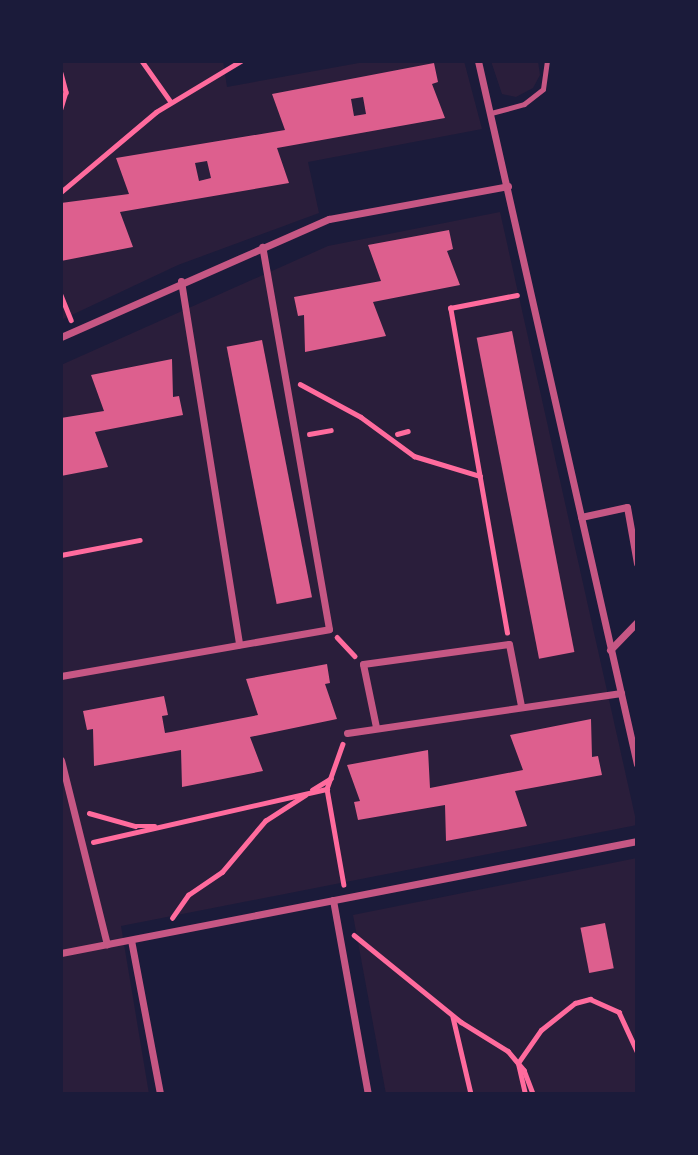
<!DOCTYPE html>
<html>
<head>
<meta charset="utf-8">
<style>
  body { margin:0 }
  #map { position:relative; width:698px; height:1155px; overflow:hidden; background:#1b1b3a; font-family:Commissioner,sans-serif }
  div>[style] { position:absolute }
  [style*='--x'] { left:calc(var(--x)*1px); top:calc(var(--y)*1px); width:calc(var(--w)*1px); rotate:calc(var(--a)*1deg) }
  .green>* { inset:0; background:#2a1e3b }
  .building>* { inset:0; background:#dd5f8e; transform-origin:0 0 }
  .path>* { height:4.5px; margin:-2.25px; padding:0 2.25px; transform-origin:2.25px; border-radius:2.25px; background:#ff6b9d }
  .service>* { height:5px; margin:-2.5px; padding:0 2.5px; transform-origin:2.5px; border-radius:2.5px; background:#c65784 }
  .minor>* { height:7px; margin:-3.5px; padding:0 3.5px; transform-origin:3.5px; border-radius:3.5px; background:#c65784 }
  span { translate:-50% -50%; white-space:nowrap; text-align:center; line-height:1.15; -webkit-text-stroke:7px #1b1b3a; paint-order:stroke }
  .frame { position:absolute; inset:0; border:63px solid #1b1b3a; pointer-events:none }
</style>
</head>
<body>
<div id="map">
  <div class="green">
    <div style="clip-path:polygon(61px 61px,223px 61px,227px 87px,370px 61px,464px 61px,482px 129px,308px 162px,319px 213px,178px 265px,61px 320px)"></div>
    <div style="clip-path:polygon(491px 61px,538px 61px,540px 75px,533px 88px,516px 97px,502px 94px)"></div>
    <div style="clip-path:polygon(500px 212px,637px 825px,121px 926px,149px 1094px,61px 1094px,61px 365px,328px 246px)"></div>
    <div style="clip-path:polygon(637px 858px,637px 1094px,386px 1094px,353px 915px)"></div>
  </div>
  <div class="building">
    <div style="clip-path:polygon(evenodd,434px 63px,438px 82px,432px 84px,445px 118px,277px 148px,289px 183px,120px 212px,133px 247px,61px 261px,61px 203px,129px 194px,116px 158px,285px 130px,272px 94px,434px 63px,363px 97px,366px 114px,354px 116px,351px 99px,363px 97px,434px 63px,207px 161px,211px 178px,199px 181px,195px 163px,207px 161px)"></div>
    <div style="clip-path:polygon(449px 230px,453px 249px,447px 251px,460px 285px,373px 302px,386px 336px,305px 352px,304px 315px,298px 316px,294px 297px,381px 281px,368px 245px)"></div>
    <div style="left:512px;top:331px;width:327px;height:36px;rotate:79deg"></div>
    <div style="left:262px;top:340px;width:262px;height:36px;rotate:79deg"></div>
    <div style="clip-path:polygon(172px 359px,173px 397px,179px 396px,183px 415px,95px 432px,108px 467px,61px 476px,61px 418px,104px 411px,91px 375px)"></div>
    <div style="clip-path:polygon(327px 664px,330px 683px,325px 684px,337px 719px,250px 737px,263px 771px,182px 787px,181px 750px,94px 766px,93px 729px,87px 730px,83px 711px,164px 696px,168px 715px,162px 716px,165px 733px,171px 732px,258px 715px,246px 679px)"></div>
    <div style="clip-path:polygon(591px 719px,592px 757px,598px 756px,602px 775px,515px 791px,527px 826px,446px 841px,445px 805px,358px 820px,354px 802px,360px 801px,347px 765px,428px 750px,430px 788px,523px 770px,510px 735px)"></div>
    <div style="left:605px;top:923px;width:46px;height:25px;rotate:79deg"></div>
  </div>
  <div class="path">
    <div style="--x:142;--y:61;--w:50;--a:54.7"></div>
    <div style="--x:61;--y:73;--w:20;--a:75"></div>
    <div style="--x:66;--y:92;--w:17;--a:107"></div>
    <div style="--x:61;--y:192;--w:124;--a:-40.1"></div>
    <div style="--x:156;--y:112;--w:99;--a:-31"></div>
    <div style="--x:61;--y:295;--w:27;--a:68"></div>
    <div style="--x:300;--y:384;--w:69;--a:28.4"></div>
    <div style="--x:361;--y:417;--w:66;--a:36.3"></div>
    <div style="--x:414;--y:456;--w:69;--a:16.9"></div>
    <div style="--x:309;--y:434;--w:22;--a:-10"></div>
    <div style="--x:397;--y:434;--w:11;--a:-15"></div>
    <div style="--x:61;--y:555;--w:80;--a:-10.8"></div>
    <div style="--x:507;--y:633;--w:330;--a:-99.9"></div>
    <div style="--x:450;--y:308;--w:68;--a:-11"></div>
    <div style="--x:337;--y:637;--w:26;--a:47"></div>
    <div style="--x:343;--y:744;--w:48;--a:109.6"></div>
    <div style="--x:327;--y:789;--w:97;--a:80"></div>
    <div style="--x:312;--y:790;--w:22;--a:-32"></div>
    <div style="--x:89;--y:813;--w:48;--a:15.8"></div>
    <div style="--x:135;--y:826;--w:20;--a:0"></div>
    <div style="--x:93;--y:842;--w:240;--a:-12.8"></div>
    <div style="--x:172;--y:918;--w:28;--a:-55"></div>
    <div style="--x:188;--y:895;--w:41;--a:-34.1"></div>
    <div style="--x:222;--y:872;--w:67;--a:-49.9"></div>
    <div style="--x:265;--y:821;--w:48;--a:-33"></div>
    <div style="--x:354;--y:935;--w:138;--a:39.1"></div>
    <div style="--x:461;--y:1022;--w:55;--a:31.7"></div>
    <div style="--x:508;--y:1051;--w:25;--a:50"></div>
    <div style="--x:524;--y:1070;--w:26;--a:69"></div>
    <div style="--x:453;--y:1017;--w:79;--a:76.8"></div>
    <div style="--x:525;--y:1094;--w:32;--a:-103"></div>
    <div style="--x:518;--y:1063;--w:40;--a:-55.1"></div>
    <div style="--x:541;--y:1030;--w:43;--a:-38.5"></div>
    <div style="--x:575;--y:1003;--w:16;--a:-15"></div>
    <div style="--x:590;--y:999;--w:32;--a:24"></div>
    <div style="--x:619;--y:1012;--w:43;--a:65.2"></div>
    <div style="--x:637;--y:1094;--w:1;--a:-90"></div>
  </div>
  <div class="service">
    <div style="--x:491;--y:113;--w:34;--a:-15"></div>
    <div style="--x:524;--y:104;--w:24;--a:-38"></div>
    <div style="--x:543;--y:89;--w:28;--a:-82"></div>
  </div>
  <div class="minor">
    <div style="--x:478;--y:61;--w:721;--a:77.26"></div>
    <div style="--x:181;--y:281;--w:368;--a:80.9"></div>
    <div style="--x:61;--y:337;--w:293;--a:-23.8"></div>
    <div style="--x:329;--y:219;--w:182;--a:-10.4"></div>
    <div style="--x:581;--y:517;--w:47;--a:-12.3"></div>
    <div style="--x:627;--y:507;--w:57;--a:79.9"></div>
    <div style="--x:610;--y:650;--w:39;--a:-46"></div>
    <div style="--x:61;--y:676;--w:272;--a:-9.9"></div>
    <div style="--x:329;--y:629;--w:388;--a:-99.9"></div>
    <div style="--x:376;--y:727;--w:64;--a:-101.7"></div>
    <div style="--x:363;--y:664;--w:147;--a:-7.8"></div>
    <div style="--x:509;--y:644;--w:63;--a:79"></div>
    <div style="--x:347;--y:733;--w:277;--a:-8.3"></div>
    <div style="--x:61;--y:760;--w:190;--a:76"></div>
    <div style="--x:333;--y:900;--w:197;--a:79.8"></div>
    <div style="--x:131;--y:940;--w:157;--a:79.3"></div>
    <div style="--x:61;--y:953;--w:587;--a:-11"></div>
  </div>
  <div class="frame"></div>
</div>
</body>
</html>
